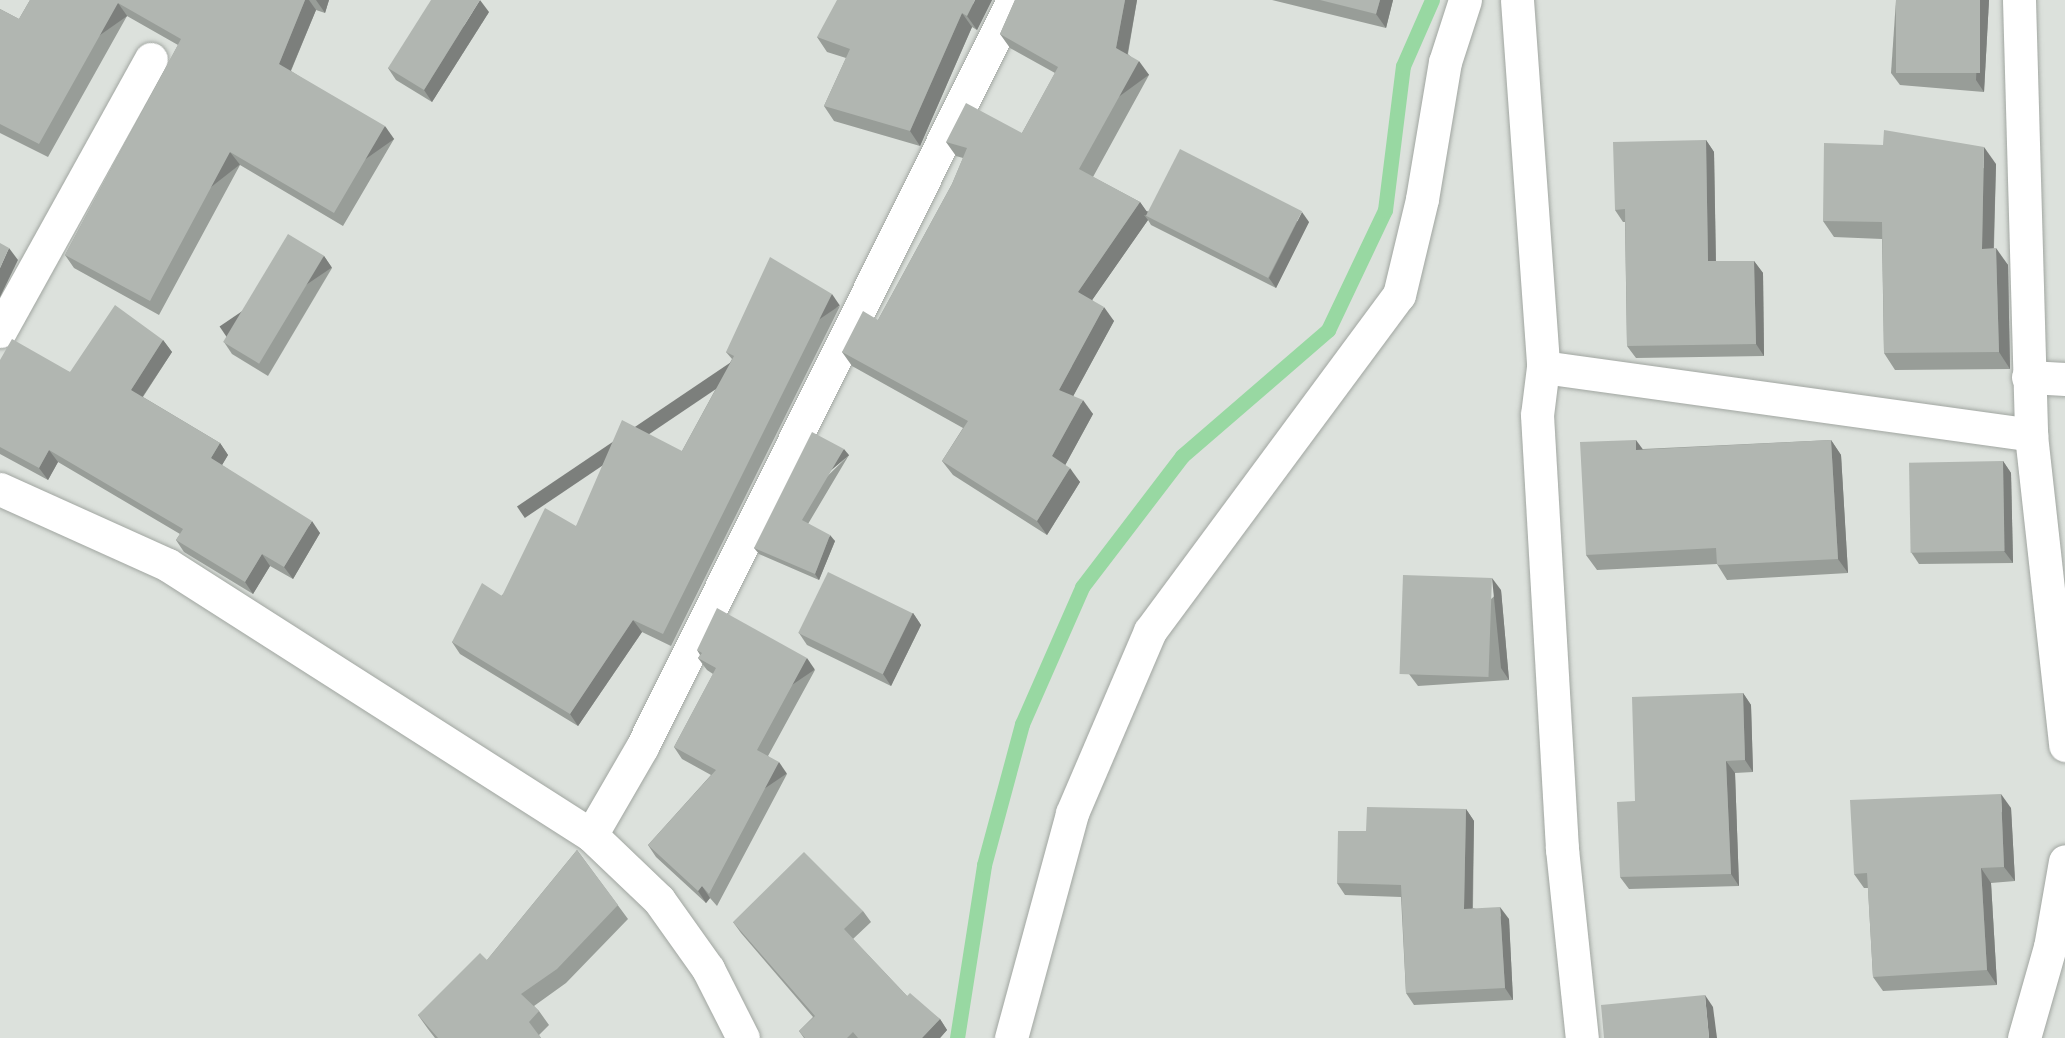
<!DOCTYPE html>
<html>
<head>
<meta charset="utf-8">
<style>
  body { margin:0 }
  #map { position:relative; width:2065px; height:1038px; overflow:hidden; background:#dce1dc; font-family:"Crimson Pro",serif }
  div>[style] { position:absolute }
  [style*='--x'] { left:calc(var(--x)*1px); top:calc(var(--y)*1px); width:calc(var(--w)*1px); rotate:calc(var(--a)*1deg) }
  .stream>* { height:15px; margin:-7.5px; padding:0 7.5px; transform-origin:7.5px; border-radius:7.5px; background:#98d8a2 }
  .roads { filter:drop-shadow(0 0 2px #a1a6a1) drop-shadow(0 0 2px #a1a6a1) }
  .minor>* { height:33px; margin:-16.5px; padding:0 16.5px; transform-origin:16.5px; border-radius:16.5px; background:#fff }
  .wall>* { inset:0; background:#989d98 }
  .shaded-wall>* { inset:0; background:#7c7f7c; transform-origin:0 0 }
  .building>* { inset:0; background:#b1b6b1; transform-origin:0 0 }
  span { translate:-50% -50%; white-space:nowrap; text-align:center; line-height:1.15; -webkit-text-stroke:4.5px #e9eee9; paint-order:stroke }
</style>
</head>
<body>
<div id="map">
  <div class="stream">
    <div style="--x:957;--y:1038;--w:175;--a:-81.1"></div>
    <div style="--x:984;--y:865;--w:146;--a:-74.9"></div>
    <div style="--x:1022;--y:724;--w:150;--a:-66.3"></div>
    <div style="--x:1082;--y:587;--w:165;--a:-52.6"></div>
    <div style="--x:1182;--y:456;--w:193;--a:-40.8"></div>
    <div style="--x:1328;--y:330;--w:133;--a:-64.6"></div>
    <div style="--x:1385;--y:210;--w:145;--a:-82.9"></div>
    <div style="--x:1403;--y:66;--w:72;--a:-66.3"></div>
  </div>
  <div class="roads">
    <div class="minor">
      <div style="--x:1517;--y:0;--w:368;--a:85.9"></div>
      <div style="--x:1543;--y:367;--w:48;--a:97.1"></div>
      <div style="--x:1537;--y:415;--w:435;--a:86.7"></div>
      <div style="--x:1562;--y:849;--w:190;--a:84"></div>
      <div style="--x:2019;--y:0;--w:435;--a:88.4"></div>
      <div style="--x:2031;--y:435;--w:312;--a:83.7"></div>
      <div style="--x:0;--y:331;--w:311;--a:-61"></div>
      <div style="--x:1543;--y:367;--w:493;--a:7.9"></div>
      <div style="--x:2028;--y:377;--w:37;--a:3"></div>
      <div style="--x:0;--y:489;--w:184;--a:24.3"></div>
      <div style="--x:168;--y:565;--w:502;--a:32.55"></div>
      <div style="--x:591;--y:835;--w:102;--a:-59.9"></div>
      <div style="--x:642;--y:747;--w:834;--a:-63.59"></div>
      <div style="--x:591;--y:835;--w:94;--a:43.7"></div>
      <div style="--x:659;--y:900;--w:85;--a:54.6"></div>
      <div style="--x:708;--y:969;--w:77;--a:63.1"></div>
      <div style="--x:1011;--y:1038;--w:233;--a:-74.8"></div>
      <div style="--x:1072;--y:813;--w:198;--a:-66.8"></div>
      <div style="--x:1150;--y:631;--w:418;--a:-53.5"></div>
      <div style="--x:1399;--y:295;--w:99;--a:-76.5"></div>
      <div style="--x:1422;--y:199;--w:139;--a:-80.5"></div>
      <div style="--x:1445;--y:62;--w:65;--a:-72.1"></div>
      <div style="--x:2024;--y:1038;--w:95;--a:-74.1"></div>
      <div style="--x:2050;--y:947;--w:87;--a:-80.1"></div>
    </div>
  </div>
  <div class="wall">
    <div style="clip-path:polygon(30px 0,329px 0,325px 13px,316px 10px,291px 71px,394px 139px,343px 226px,240px 165px,159px 315px,74px 268px,65px 255px,178px 45px,127px 16px,48px 157px,0 133px,0 9px,19px 19px)"></div>
    <div style="clip-path:polygon(992px 0,977px 30px,972px 27px,920px 146px,834px 121px,824px 106px,846px 58px,827px 52px,817px 37px)"></div>
    <div style="clip-path:polygon(1015px 0,1137px 0,1128px 54px,1149px 75px,1093px 177px,1140px 202px,1146px 211px,1309px 222px,1276px 288px,1151px 225px,1148px 220px,1092px 300px,1114px 321px,1073px 396px,1093px 414px,1065px 465px,1080px 482px,1047px 535px,953px 475px,942px 461px,963px 428px,852px 366px,842px 352px,878px 320px,952px 184px,963px 158px,956px 156px,946px 142px,1022px 133px,1055px 73px,1010px 48px,1000px 34px)"></div>
    <div style="clip-path:polygon(1272px 0,1393px 0,1386px 28px)"></div>
    <div style="clip-path:polygon(1896px 0,1989px 0,1984px 92px,1900px 85px,1891px 73px)"></div>
    <div style="clip-path:polygon(489px 12px,432px 102px,396px 80px,388px 68px)"></div>
    <div style="clip-path:polygon(1706px 140px,1714px 152px,1716px 261px,1754px 261px,1763px 273px,1764px 356px,1636px 358px,1627px 346px,1625px 222px,1623px 222px,1615px 210px)"></div>
    <div style="clip-path:polygon(1996px 164px,1994px 248px,2008px 265px,2010px 369px,1895px 370px,1884px 353px,1882px 239px,1834px 237px,1823px 221px)"></div>
    <div style="clip-path:polygon(324px 256px,332px 268px,268px 376px,232px 354px,224px 342px)"></div>
    <div style="clip-path:polygon(840px 306px,671px 646px,642px 632px,578px 726px,460px 654px,452px 642px,576px 526px,682px 451px,732px 359px,726px 352px)"></div>
    <div style="clip-path:polygon(163px 340px,172px 352px,143px 397px,220px 443px,228px 455px,222px 465px,320px 533px,293px 579px,270px 566px,253px 594px,184px 552px,176px 540px,180px 534px,58px 462px,48px 480px,0 454px,0 360px,70px 372px)"></div>
    <div style="clip-path:polygon(1831px 440px,1841px 455px,1848px 573px,1727px 580px,1717px 564px,1597px 570px,1586px 555px,1643px 449px)"></div>
    <div style="clip-path:polygon(849px 455px,808px 524px,835px 541px,819px 580px,759px 554px,754px 548px)"></div>
    <div style="clip-path:polygon(2003px 461px,2011px 473px,2013px 563px,1919px 564px,1911px 552px)"></div>
    <div style="clip-path:polygon(1501px 590px,1509px 680px,1418px 686px,1409px 674px)"></div>
    <div style="clip-path:polygon(913px 613px,921px 625px,891px 686px,807px 645px,799px 633px)"></div>
    <div style="clip-path:polygon(697px 650px,815px 670px,768px 756px,787px 774px,717px 906px,710px 898px,706px 903px,656px 857px,648px 845px,711px 775px,682px 759px,674px 747px,713px 674px,707px 670px,698px 658px,700px 655px)"></div>
    <div style="clip-path:polygon(1743px 693px,1751px 705px,1753px 772px,1735px 773px,1739px 886px,1629px 889px,1620px 877px,1635px 801px)"></div>
    <div style="clip-path:polygon(2011px 808px,2015px 881px,1991px 883px,1997px 985px,1883px 991px,1873px 977px,1868px 888px,1864px 888px,1854px 874px)"></div>
    <div style="clip-path:polygon(1466px 809px,1474px 821px,1473px 908px,1509px 919px,1513px 1000px,1414px 1005px,1406px 993px,1401px 897px,1345px 895px,1337px 883px,1366px 831px)"></div>
    <div style="clip-path:polygon(577px 850px,628px 919px,566px 983px,534px 1006px,539px 1011px,549px 1025px,539px 1035px,541px 1038px,435px 1038px,428px 1029px,418px 1015px,487px 960px)"></div>
    <div style="clip-path:polygon(863px 911px,871px 922px,853px 939px,907px 996px,940px 1019px,947px 1030px,940px 1038px,804px 1038px,799px 1031px,813px 1017px,741px 933px,733px 922px)"></div>
  </div>
  <div class="shaded-wall">
    <div style="clip-path:polygon(305px 0,309px 0,316px 10px,288px 77px,279px 64px)"></div>
    <div style="clip-path:polygon(316px 0,329px 0,325px 13px)"></div>
    <div style="clip-path:polygon(480px 0,489px 12px,432px 102px,424px 90px)"></div>
    <div style="clip-path:polygon(975px 0,992px 0,977px 30px,967px 16px)"></div>
    <div style="clip-path:polygon(1125px 0,1137px 0,1126px 62px,1116px 48px)"></div>
    <div style="clip-path:polygon(1380px 0,1393px 0,1386px 28px,1376px 14px)"></div>
    <div style="clip-path:polygon(1980px 0,1989px 0,1984px 92px,1976px 80px)"></div>
    <div style="left:118px;top:3px;width:16px;height:162px;rotate:55deg"></div>
    <div style="clip-path:polygon(962px 13px,972px 27px,920px 146px,910px 131px)"></div>
    <div style="left:1139px;top:61px;width:17px;height:124px;rotate:54deg"></div>
    <div style="left:385px;top:126px;width:16px;height:101px;rotate:55deg"></div>
    <div style="clip-path:polygon(1706px 140px,1714px 152px,1716px 273px,1708px 261px)"></div>
    <div style="clip-path:polygon(1984px 147px,1996px 164px,1993px 265px,1982px 249px)"></div>
    <div style="left:230px;top:152px;width:16px;height:169px;rotate:52deg"></div>
    <div style="clip-path:polygon(1140px 202px,1150px 216px,1144px 215px,1148px 220px,1088px 306px,1078px 292px)"></div>
    <div style="clip-path:polygon(1302px 212px,1309px 222px,1276px 288px,1269px 278px)"></div>
    <div style="clip-path:polygon(9px 248px,18px 260px,0 297px,0 268px)"></div>
    <div style="clip-path:polygon(1996px 248px,2008px 265px,2010px 369px,1999px 352px)"></div>
    <div style="left:324px;top:256px;width:14px;height:126px;rotate:56deg"></div>
    <div style="clip-path:polygon(1754px 261px,1763px 273px,1764px 356px,1756px 344px)"></div>
    <div style="left:832px;top:294px;width:14px;height:380px;rotate:56deg"></div>
    <div style="clip-path:polygon(1104px 307px,1114px 321px,1069px 404px,1059px 390px)"></div>
    <div style="clip-path:polygon(163px 340px,172px 352px,139px 402px,131px 390px)"></div>
    <div style="clip-path:polygon(1083px 400px,1093px 414px,1062px 471px,1052px 456px)"></div>
    <div style="clip-path:polygon(1636px 440px,1647px 455px,1636px 450px)"></div>
    <div style="clip-path:polygon(1831px 440px,1841px 455px,1848px 573px,1838px 559px)"></div>
    <div style="clip-path:polygon(220px 443px,228px 455px,219px 470px,211px 458px)"></div>
    <div style="left:844px;top:449px;width:8px;height:82px;rotate:50deg"></div>
    <div style="clip-path:polygon(49px 450px,58px 462px,48px 480px,39px 468px)"></div>
    <div style="clip-path:polygon(2003px 461px,2011px 473px,2013px 563px,2004px 551px)"></div>
    <div style="clip-path:polygon(1070px 468px,1080px 482px,1047px 535px,1037px 521px)"></div>
    <div style="clip-path:polygon(312px 521px,320px 533px,293px 579px,284px 567px)"></div>
    <div style="clip-path:polygon(830px 535px,835px 541px,819px 580px,815px 574px)"></div>
    <div style="clip-path:polygon(262px 554px,270px 566px,253px 594px,245px 582px)"></div>
    <div style="clip-path:polygon(1492px 578px,1501px 590px,1509px 680px,1501px 668px)"></div>
    <div style="clip-path:polygon(913px 613px,921px 625px,891px 686px,883px 674px)"></div>
    <div style="clip-path:polygon(633px 620px,642px 632px,578px 726px,570px 714px)"></div>
    <div style="left:807px;top:658px;width:14px;height:105px;rotate:56deg"></div>
    <div style="clip-path:polygon(1743px 693px,1751px 705px,1753px 772px,1745px 760px)"></div>
    <div style="clip-path:polygon(1726px 761px,1735px 773px,1739px 886px,1731px 874px)"></div>
    <div style="left:779px;top:762px;width:14px;height:149px;rotate:56deg"></div>
    <div style="clip-path:polygon(2001px 794px,2011px 808px,2015px 881px,2004px 867px)"></div>
    <div style="clip-path:polygon(1466px 809px,1474px 821px,1472px 921px,1464px 909px)"></div>
    <div style="clip-path:polygon(1981px 868px,1991px 883px,1997px 985px,1987px 970px)"></div>
    <div style="clip-path:polygon(702px 886px,710px 898px,706px 903px,698px 891px)"></div>
    <div style="clip-path:polygon(1500px 907px,1509px 919px,1513px 1000px,1505px 988px)"></div>
    <div style="clip-path:polygon(1705px 995px,1713px 1007px,1717px 1038px,1709px 1038px)"></div>
    <div style="clip-path:polygon(940px 1019px,947px 1030px,940px 1038px,922px 1038px)"></div>
  </div>
  <div class="building">
    <div style="clip-path:polygon(30px 0,305px 0,279px 64px,385px 126px,334px 213px,230px 152px,150px 301px,65px 255px,181px 39px,118px 3px,39px 144px,0 124px,0 9px,19px 19px)"></div>
    <div style="clip-path:polygon(431px 0,480px 0,424px 90px,388px 68px)"></div>
    <div style="clip-path:polygon(837px 0,975px 0,967px 16px,962px 13px,910px 131px,824px 106px,850px 49px,817px 37px)"></div>
    <div style="clip-path:polygon(1015px 0,1125px 0,1116px 48px,1139px 61px,1079px 169px,1140px 202px,1078px 292px,1104px 307px,1059px 390px,1083px 400px,1052px 456px,1070px 468px,1037px 521px,942px 461px,968px 421px,842px 352px,863px 311px,878px 320px,952px 184px,967px 148px,946px 142px,966px 103px,1022px 133px,1058px 67px,1000px 34px)"></div>
    <div style="clip-path:polygon(1320px 0,1380px 0,1376px 14px)"></div>
    <div style="left:1896px;top:0;width:84px;height:73px"></div>
    <div style="clip-path:polygon(1884px 130px,1984px 147px,1982px 249px,1996px 248px,1999px 352px,1884px 353px,1882px 222px,1823px 221px,1824px 143px,1883px 145px)"></div>
    <div style="clip-path:polygon(1706px 140px,1708px 261px,1754px 261px,1756px 344px,1627px 346px,1625px 209px,1615px 210px,1613px 142px)"></div>
    <div style="left:1180px;top:149px;width:137px;height:75px;rotate:27deg"></div>
    <div style="left:288px;top:234px;width:42px;height:126px;rotate:31deg"></div>
    <div style="clip-path:polygon(0 243px,9px 248px,0 268px)"></div>
    <div style="clip-path:polygon(770px 257px,832px 294px,663px 634px,633px 620px,570px 714px,452px 642px,482px 583px,502px 596px,545px 508px,576px 526px,622px 420px,682px 451px,734px 356px,726px 352px)"></div>
    <div style="clip-path:polygon(115px 305px,163px 340px,131px 390px,220px 443px,211px 458px,312px 521px,284px 567px,262px 554px,245px 582px,176px 540px,183px 529px,49px 450px,39px 468px,0 447px,0 360px,12px 339px,70px 372px)"></div>
    <div style="clip-path:polygon(812px 432px,844px 449px,802px 520px,830px 535px,815px 574px,754px 548px)"></div>
    <div style="clip-path:polygon(1636px 440px,1636px 450px,1831px 440px,1838px 559px,1717px 565px,1716px 548px,1586px 555px,1580px 442px)"></div>
    <div style="left:2003px;top:461px;width:90px;height:94px;rotate:89deg"></div>
    <div style="left:828px;top:572px;width:94px;height:68px;rotate:26deg"></div>
    <div style="left:1403px;top:575px;width:89px;height:99px;rotate:2deg"></div>
    <div style="clip-path:polygon(717px 608px,807px 658px,757px 750px,779px 762px,709px 894px,702px 886px,698px 891px,648px 845px,716px 770px,674px 747px,716px 668px,698px 658px,702px 653px,697px 650px)"></div>
    <div style="clip-path:polygon(1743px 693px,1745px 760px,1726px 761px,1731px 874px,1620px 877px,1617px 802px,1635px 801px,1632px 697px)"></div>
    <div style="clip-path:polygon(2001px 794px,2004px 867px,1981px 868px,1987px 970px,1873px 977px,1867px 873px,1854px 874px,1850px 800px)"></div>
    <div style="clip-path:polygon(1367px 807px,1466px 809px,1464px 909px,1500px 907px,1505px 988px,1406px 993px,1401px 885px,1337px 883px,1338px 831px,1366px 831px)"></div>
    <div style="clip-path:polygon(577px 850px,618px 905px,557px 969px,521px 994px,539px 1011px,529px 1022px,541px 1038px,438px 1038px,418px 1015px,480px 953px,487px 960px)"></div>
    <div style="clip-path:polygon(804px 852px,863px 911px,844px 929px,907px 996px,910px 993px,940px 1019px,922px 1038px,858px 1038px,853px 1032px,847px 1038px,805px 1038px,799px 1031px,815px 1016px,733px 922px)"></div>
    <div style="clip-path:polygon(1705px 995px,1709px 1038px,1604px 1038px,1601px 1005px)"></div>
  </div>
</div>
</body>
</html>
